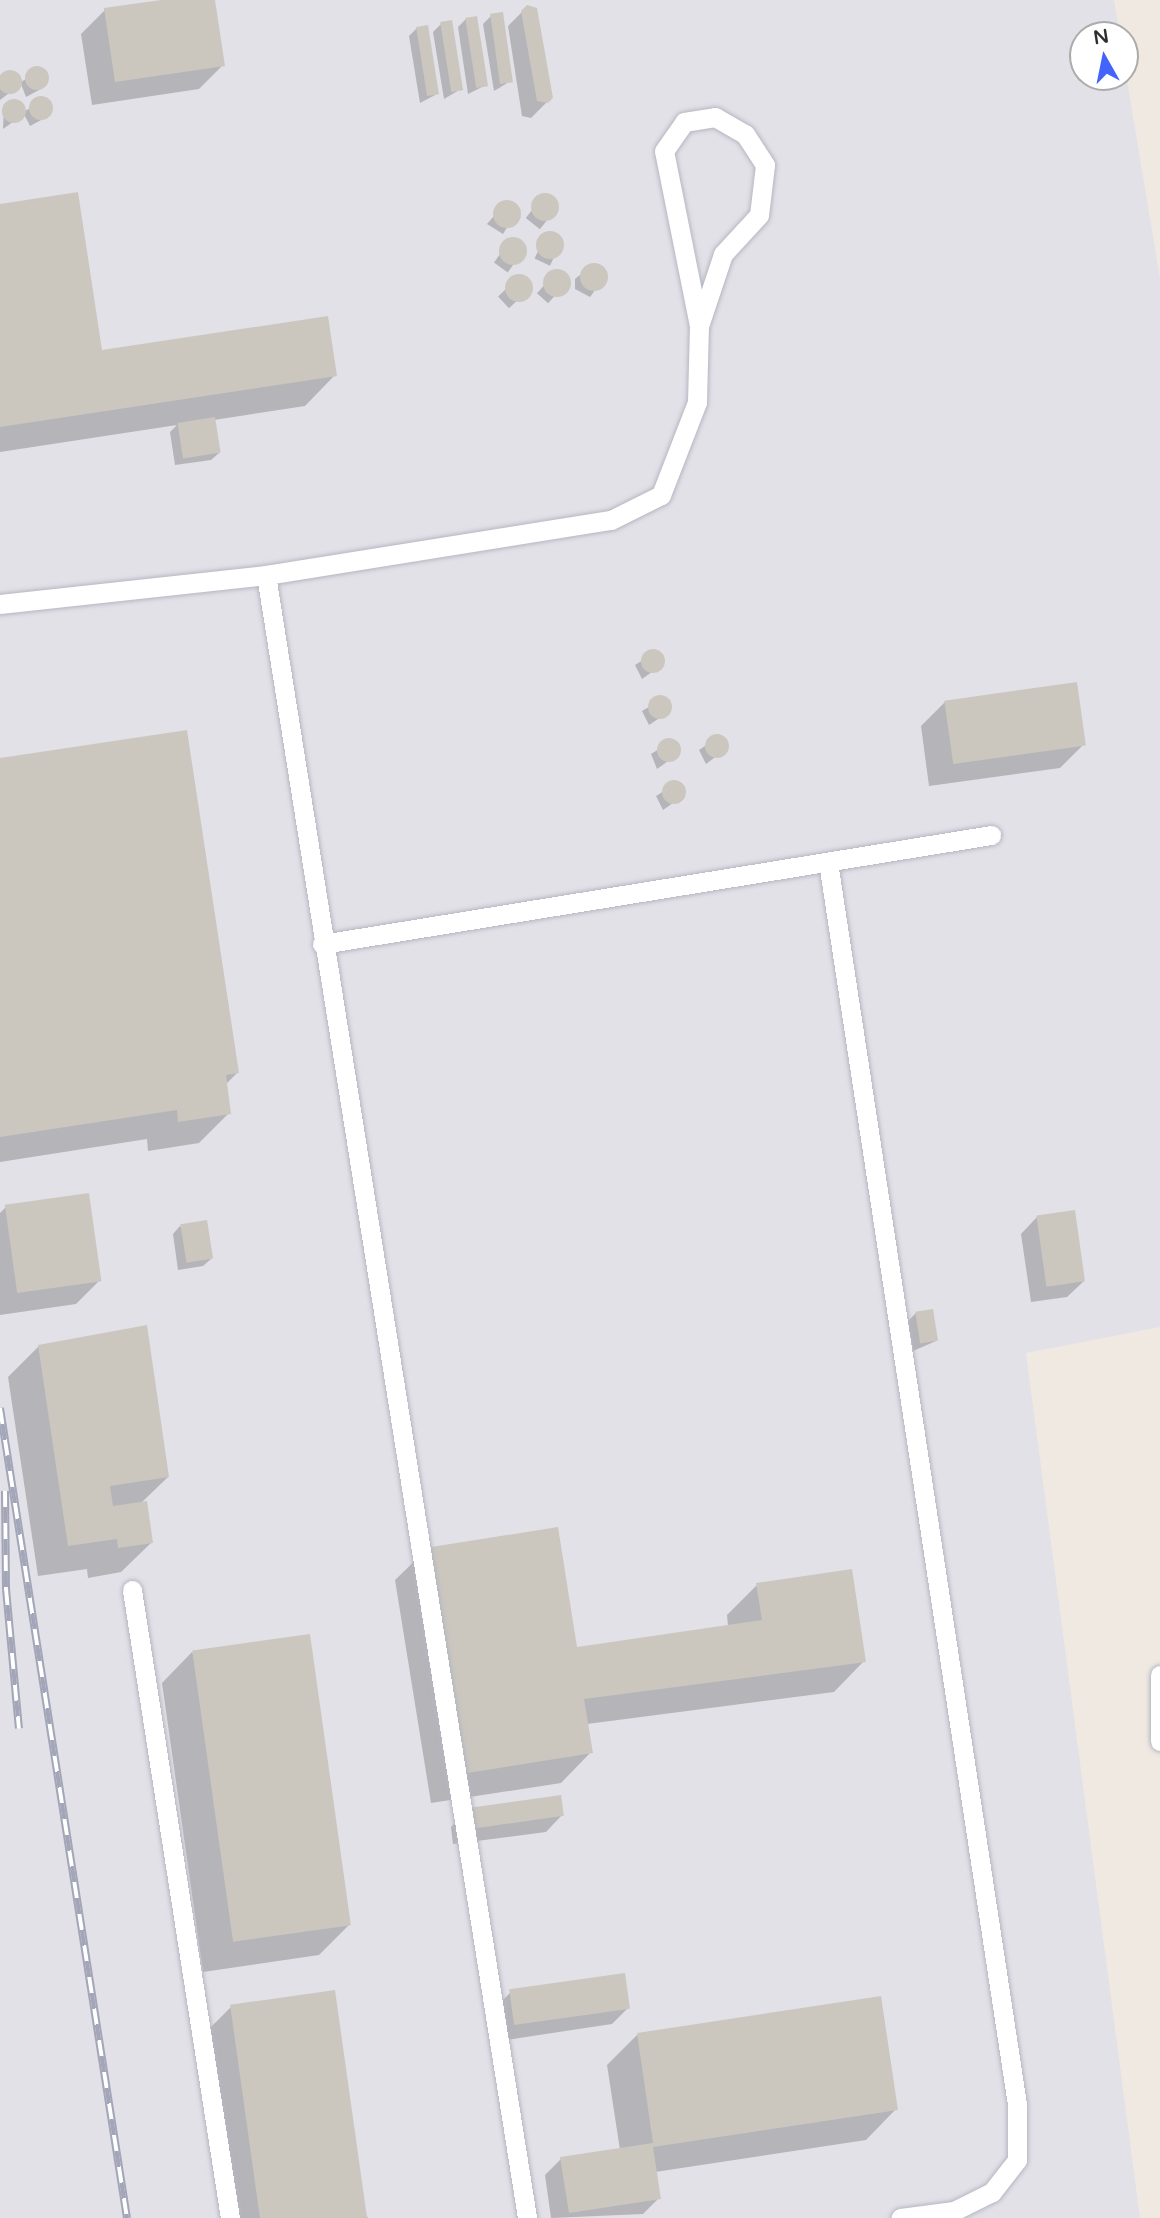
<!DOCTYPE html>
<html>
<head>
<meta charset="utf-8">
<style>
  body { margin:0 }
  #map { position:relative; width:1160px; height:2218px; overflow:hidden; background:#efe9e1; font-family:"Varela Round",sans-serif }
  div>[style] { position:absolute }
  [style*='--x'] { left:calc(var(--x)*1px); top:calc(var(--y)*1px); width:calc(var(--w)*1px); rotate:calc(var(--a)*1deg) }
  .industrial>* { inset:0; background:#e3e1e8 }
  .shadow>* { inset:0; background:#0003; transform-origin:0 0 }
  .building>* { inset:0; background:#cbc7bf; transform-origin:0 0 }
  .round { border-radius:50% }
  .roads { filter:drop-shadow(0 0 2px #b4b7c1) drop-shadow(0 0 2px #b4b7c1) }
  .lane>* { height:19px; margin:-9.5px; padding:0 9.5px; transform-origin:9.5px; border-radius:9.5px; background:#fff }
  .rail>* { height:8px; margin-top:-4px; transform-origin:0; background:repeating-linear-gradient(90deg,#fff 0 16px,#a3a6b8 0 32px); box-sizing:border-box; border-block:2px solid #a3a6b8 }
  span { translate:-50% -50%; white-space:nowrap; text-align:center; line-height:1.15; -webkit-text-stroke:7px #fff; paint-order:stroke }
  .north { position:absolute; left:1069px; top:21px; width:70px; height:70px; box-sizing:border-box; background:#fff; border:2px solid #ababab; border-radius:50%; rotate:351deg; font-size:19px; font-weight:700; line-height:28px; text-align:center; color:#2e2e2e }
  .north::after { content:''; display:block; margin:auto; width:24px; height:32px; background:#4264fb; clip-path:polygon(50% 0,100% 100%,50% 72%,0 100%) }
</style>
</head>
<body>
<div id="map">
  <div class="industrial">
    <div style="clip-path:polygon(0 0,1114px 0,1120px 35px,1083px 35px,1083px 77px,1125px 77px,1125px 68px,1160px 278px,1160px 1327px,1026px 1353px,1140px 2218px,0 2218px)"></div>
  </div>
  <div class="shadow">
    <div style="clip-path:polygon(173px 0,213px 0,223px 65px,199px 89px,92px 105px,81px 34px,105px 10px)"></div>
    <div style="clip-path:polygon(524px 10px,551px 98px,531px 118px,522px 116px,508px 26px)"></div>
    <div style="clip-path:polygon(491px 16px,511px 81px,494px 91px,483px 24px)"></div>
    <div style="clip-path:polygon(466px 19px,486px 85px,468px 94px,458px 27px)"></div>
    <div style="clip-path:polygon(441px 24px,461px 89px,444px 99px,433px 32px)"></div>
    <div style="clip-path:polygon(417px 28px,437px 94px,420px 103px,409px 36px)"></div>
    <div style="clip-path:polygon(41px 69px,47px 82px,39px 90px,26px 97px,21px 84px,0 100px,0 78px,13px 73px,18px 84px)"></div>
    <div style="clip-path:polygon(45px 99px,51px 112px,43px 119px,30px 126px,24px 114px,3px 129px,4px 107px,18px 102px,22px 113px)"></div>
    <div style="left:543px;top:196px;width:18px;height:28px;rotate:38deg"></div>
    <div style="clip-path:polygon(506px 202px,518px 210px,503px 234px,487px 224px)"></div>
    <div style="clip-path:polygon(0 206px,100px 352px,335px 375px,305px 406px,214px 420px,219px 453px,211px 460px,175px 465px,170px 432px,177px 425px,0 452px)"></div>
    <div style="left:546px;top:234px;width:17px;height:27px;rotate:25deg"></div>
    <div style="left:511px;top:239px;width:17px;height:29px;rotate:36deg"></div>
    <div style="clip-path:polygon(592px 265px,606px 275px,590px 297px,575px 289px,575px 279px)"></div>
    <div style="left:557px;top:271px;width:15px;height:30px;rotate:42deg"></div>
    <div style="left:520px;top:276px;width:16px;height:30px;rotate:47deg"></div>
    <div style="clip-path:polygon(656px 652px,662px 665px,642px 679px,635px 665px)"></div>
    <div style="clip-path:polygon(664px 698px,670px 711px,649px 725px,642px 711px)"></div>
    <div style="clip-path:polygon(945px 702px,1084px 744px,1060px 768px,929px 786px,921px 726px)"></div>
    <div style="clip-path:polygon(720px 736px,726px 749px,706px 764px,699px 750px)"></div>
    <div style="clip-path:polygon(672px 741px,678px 754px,657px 769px,651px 754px)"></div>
    <div style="clip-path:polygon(0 760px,237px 1073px,225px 1085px,229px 1113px,199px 1143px,148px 1151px,147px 1139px,0 1162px)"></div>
    <div style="clip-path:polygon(677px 783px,683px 796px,663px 810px,656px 796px)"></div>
    <div style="clip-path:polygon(6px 1207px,100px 1280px,76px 1304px,0 1315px,0 1213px)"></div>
    <div style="clip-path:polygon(1037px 1217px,1084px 1281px,1067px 1297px,1031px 1302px,1021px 1234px)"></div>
    <div style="clip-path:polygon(180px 1226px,211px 1259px,203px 1266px,178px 1270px,173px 1234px)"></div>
    <div style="clip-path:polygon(916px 1313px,936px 1341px,913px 1351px,908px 1321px)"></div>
    <div style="clip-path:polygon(39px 1346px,168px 1477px,140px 1504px,152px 1542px,121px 1572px,88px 1578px,87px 1569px,38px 1576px,8px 1377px)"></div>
    <div style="clip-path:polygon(426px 1550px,575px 1649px,728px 1626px,727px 1615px,757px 1585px,864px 1661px,834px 1692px,587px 1724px,591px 1752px,561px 1783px,431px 1803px,395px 1580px)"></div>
    <div style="clip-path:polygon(192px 1652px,349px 1925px,319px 1955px,203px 1972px,162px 1683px)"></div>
    <div style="clip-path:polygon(467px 1811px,562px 1815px,546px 1832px,453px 1844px,451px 1827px)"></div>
    <div style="clip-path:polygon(510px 1993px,628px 2008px,612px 2024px,499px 2041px,494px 2009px)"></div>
    <div style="clip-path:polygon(231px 2007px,368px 2218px,228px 2218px,201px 2037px)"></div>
    <div style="clip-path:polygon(637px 2035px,896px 2109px,866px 2140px,655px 2172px,659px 2198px,643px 2214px,551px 2218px,545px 2175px,561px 2159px,620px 2150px,607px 2065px)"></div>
  </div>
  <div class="building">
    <div style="clip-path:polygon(161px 0,215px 0,225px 66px,115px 82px,104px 8px)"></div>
    <div style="clip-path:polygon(527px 5px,537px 8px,553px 98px,548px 103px,537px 101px,521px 11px)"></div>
    <div style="left:503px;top:12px;width:71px;height:13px;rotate:82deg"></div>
    <div style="left:477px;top:16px;width:71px;height:12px;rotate:81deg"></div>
    <div style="left:452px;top:20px;width:71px;height:12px;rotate:81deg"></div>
    <div style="left:428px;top:25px;width:70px;height:12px;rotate:81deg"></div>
    <div class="round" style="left:25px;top:66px;width:24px;height:24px"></div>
    <div class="round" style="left:-2px;top:70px;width:24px;height:24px"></div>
    <div class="round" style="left:29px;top:96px;width:24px;height:24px"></div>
    <div class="round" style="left:2px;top:99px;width:24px;height:24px"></div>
    <div style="clip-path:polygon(78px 192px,102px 350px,328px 316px,337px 376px,0 427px,0 204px)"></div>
    <div class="round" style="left:531px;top:193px;width:28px;height:28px"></div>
    <div class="round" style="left:493px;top:200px;width:28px;height:28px"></div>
    <div class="round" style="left:536px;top:231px;width:28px;height:28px"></div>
    <div class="round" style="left:499px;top:237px;width:28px;height:28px"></div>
    <div class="round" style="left:580px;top:263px;width:28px;height:28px"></div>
    <div class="round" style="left:543px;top:269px;width:28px;height:28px"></div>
    <div class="round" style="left:505px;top:274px;width:28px;height:28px"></div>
    <div style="left:215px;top:417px;width:36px;height:38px;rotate:81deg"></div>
    <div class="round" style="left:641px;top:649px;width:24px;height:24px"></div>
    <div style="left:1077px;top:682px;width:64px;height:134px;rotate:82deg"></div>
    <div class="round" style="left:648px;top:695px;width:24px;height:24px"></div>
    <div style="clip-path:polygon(187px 730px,239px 1073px,226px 1075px,231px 1114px,178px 1122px,177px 1110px,0 1137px,0 758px)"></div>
    <div class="round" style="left:705px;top:734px;width:24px;height:24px"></div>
    <div class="round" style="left:657px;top:738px;width:24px;height:24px"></div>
    <div class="round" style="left:662px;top:780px;width:24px;height:24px"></div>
    <div style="left:89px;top:1193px;width:89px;height:85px;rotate:82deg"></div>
    <div style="left:1075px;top:1210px;width:72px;height:39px;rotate:82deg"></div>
    <div style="left:207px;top:1220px;width:39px;height:27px;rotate:81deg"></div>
    <div style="left:933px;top:1309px;width:32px;height:18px;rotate:81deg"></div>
    <div style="clip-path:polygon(147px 1325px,169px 1477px,110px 1486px,113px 1506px,147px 1501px,153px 1543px,118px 1548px,117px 1539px,68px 1546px,38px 1345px)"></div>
    <div style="clip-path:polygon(558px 1527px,577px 1647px,762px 1620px,756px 1583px,852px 1569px,866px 1662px,584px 1699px,593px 1753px,461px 1774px,425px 1548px)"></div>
    <div style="left:310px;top:1634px;width:294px;height:119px;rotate:82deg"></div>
    <div style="left:561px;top:1795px;width:21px;height:96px;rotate:82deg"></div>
    <div style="left:625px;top:1973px;width:36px;height:117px;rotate:82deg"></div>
    <div style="left:335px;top:1990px;width:231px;height:106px;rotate:82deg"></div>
    <div style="clip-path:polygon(881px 1996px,898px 2110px,653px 2147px,661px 2199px,569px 2213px,560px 2157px,653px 2143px,637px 2033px)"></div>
  </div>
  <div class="roads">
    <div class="lane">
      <div style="--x:266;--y:575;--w:1664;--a:80.97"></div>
      <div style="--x:0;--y:604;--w:268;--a:-6.2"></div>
      <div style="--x:266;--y:575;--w:349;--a:-9.1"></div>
      <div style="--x:611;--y:520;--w:56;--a:-26.6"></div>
      <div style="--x:661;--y:495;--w:100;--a:-68.8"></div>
      <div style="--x:697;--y:402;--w:76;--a:-88.5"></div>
      <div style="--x:699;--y:326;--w:178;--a:-101.3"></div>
      <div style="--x:664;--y:151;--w:35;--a:-55"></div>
      <div style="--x:684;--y:122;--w:31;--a:-9"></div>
      <div style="--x:715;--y:117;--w:34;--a:30"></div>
      <div style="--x:745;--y:134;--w:37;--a:57"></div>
      <div style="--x:765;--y:165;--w:50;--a:96.8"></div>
      <div style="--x:759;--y:215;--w:53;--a:132.7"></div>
      <div style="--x:723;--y:254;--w:76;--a:108.4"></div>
      <div style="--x:828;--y:862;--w:1256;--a:81.35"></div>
      <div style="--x:1017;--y:2104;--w:56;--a:90"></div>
      <div style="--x:1017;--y:2160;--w:41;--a:128"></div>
      <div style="--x:992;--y:2192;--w:42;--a:153.4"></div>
      <div style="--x:954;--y:2211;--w:54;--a:172.6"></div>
      <div style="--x:322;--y:944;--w:678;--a:-9.25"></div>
      <div style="--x:132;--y:1590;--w:636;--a:81.13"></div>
      <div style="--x:1160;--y:1675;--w:66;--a:90"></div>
    </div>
  </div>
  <div class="rail">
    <div style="--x:0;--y:1408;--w:820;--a:81.09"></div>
    <div style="--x:5;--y:1491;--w:98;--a:89.4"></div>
    <div style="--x:6;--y:1589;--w:140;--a:84.7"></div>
  </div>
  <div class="north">N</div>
</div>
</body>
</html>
